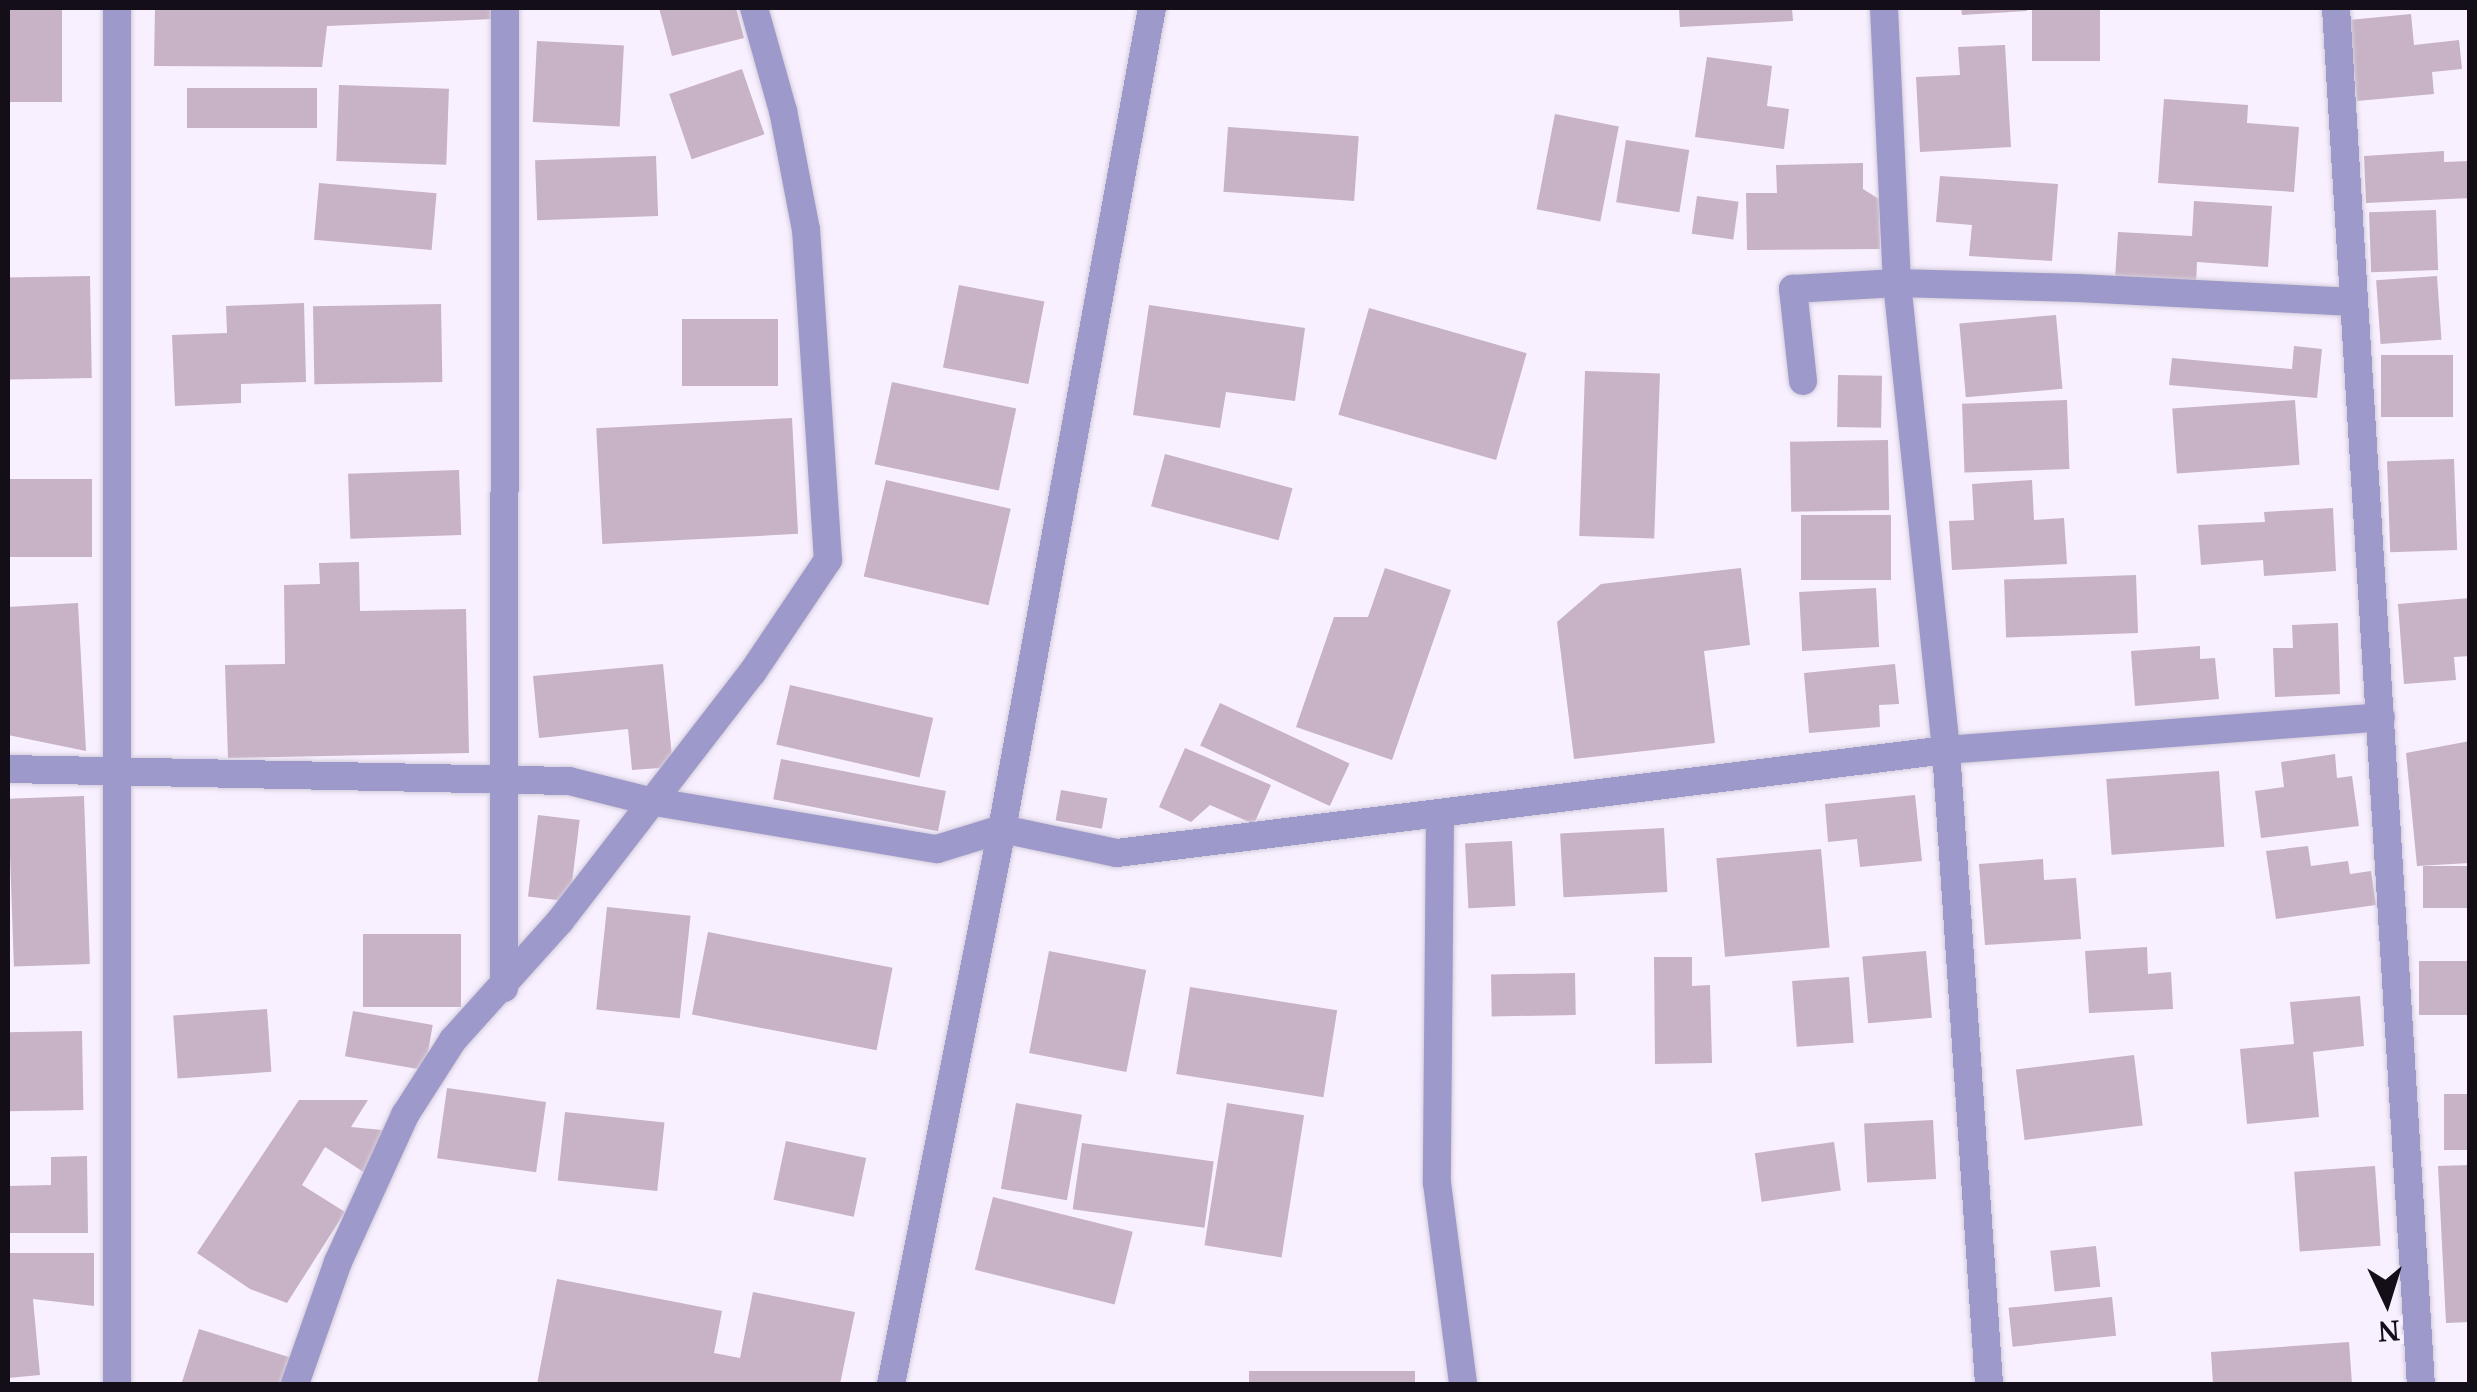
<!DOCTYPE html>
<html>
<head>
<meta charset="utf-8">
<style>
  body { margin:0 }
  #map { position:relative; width:2477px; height:1392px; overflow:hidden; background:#f8f0ff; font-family:"Noto Serif",serif }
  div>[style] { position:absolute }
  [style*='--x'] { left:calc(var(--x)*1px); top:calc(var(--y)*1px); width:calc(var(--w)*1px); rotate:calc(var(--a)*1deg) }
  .building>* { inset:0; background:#c8b2c5; transform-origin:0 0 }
  .roads { filter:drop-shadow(0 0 2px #d3ccda) drop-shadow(0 0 2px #d3ccda) }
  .minor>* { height:28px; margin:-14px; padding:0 14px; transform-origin:14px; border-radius:14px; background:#9e99cb }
  .tertiary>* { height:28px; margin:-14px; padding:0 14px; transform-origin:14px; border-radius:14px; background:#9e99cb }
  span { translate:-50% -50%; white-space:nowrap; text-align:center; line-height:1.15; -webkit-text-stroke:9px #f8f0ff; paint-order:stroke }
  .frame { position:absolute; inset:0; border:10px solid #130e17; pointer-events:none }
  .north { position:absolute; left:2337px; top:1252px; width:100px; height:100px; -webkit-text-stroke:8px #f8f0ff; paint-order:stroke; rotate:176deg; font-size:28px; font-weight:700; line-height:40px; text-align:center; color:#130e17 }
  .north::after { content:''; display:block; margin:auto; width:35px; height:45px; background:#130e17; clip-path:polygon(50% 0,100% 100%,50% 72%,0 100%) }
</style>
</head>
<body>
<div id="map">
  <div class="building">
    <div style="left:8px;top:8px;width:54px;height:94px"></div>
    <div style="clip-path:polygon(155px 8px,493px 8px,494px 19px,327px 26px,322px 67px,154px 66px)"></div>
    <div style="clip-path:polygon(659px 8px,736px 8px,744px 38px,672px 56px)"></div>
    <div style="clip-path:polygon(1679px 8px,1792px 8px,1793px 21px,1680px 27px)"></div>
    <div style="clip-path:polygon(1961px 8px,2027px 8px,2027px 11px,1962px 15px)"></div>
    <div style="left:2032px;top:8px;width:68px;height:53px"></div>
    <div style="clip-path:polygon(2411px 14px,2414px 45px,2459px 40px,2462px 69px,2432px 72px,2434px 94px,2357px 101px,2349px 20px)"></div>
    <div style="left:537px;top:41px;width:87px;height:81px;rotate:3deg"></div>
    <div style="clip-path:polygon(2005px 45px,2011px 147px,1920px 152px,1916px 77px,1960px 75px,1958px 47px)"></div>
    <div style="clip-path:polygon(1707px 57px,1772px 66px,1767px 106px,1789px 109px,1784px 149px,1695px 137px)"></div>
    <div style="left:742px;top:69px;width:69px;height:77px;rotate:71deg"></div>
    <div style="left:339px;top:85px;width:110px;height:76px;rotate:2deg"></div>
    <div style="left:317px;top:88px;width:40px;height:130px;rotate:90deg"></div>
    <div style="clip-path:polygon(2164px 99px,2248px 105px,2247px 123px,2299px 127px,2294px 192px,2158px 183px)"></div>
    <div style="left:1555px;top:114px;width:65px;height:97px;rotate:11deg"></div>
    <div style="left:1228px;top:127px;width:131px;height:65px;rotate:4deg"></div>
    <div style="left:1626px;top:140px;width:64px;height:63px;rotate:9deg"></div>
    <div style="clip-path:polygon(2444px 151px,2444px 162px,2470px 161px,2470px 198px,2366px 203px,2364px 156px)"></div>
    <div style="left:656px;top:156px;width:60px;height:121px;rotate:88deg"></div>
    <div style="clip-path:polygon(1863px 163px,1863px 189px,1879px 199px,1880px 249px,1747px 250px,1746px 193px,1777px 193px,1776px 165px)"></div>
    <div style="clip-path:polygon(1940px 176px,2058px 184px,2052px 261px,1969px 256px,1972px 225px,1936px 222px)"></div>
    <div style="left:319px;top:183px;width:118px;height:57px;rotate:5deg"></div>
    <div style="left:1697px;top:196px;width:42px;height:38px;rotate:8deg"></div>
    <div style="clip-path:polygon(2194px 201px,2272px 206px,2268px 267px,2197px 262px,2196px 284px,2115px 279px,2118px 232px,2192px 236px)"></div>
    <div style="left:2436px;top:210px;width:60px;height:67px;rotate:88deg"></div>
    <div style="left:90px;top:276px;width:102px;height:82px;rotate:89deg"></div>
    <div style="left:2437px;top:276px;width:64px;height:61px;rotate:86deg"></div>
    <div style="left:959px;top:285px;width:87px;height:84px;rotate:11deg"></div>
    <div style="clip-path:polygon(304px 303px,306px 382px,241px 384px,241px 403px,175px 406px,172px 335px,227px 333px,226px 306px)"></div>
    <div style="left:441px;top:304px;width:78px;height:128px;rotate:89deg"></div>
    <div style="clip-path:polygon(1149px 305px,1305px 328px,1295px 401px,1226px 392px,1220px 428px,1133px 415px)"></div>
    <div style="left:1369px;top:308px;width:164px;height:111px;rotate:16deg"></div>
    <div style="left:2056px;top:315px;width:74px;height:97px;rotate:85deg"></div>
    <div style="left:682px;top:319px;width:96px;height:67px"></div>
    <div style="clip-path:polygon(2294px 346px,2322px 349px,2317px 398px,2169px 385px,2172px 358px,2292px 369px)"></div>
    <div style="left:2381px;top:355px;width:72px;height:62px"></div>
    <div style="left:1585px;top:371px;width:75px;height:165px;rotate:2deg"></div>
    <div style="left:1838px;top:375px;width:44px;height:52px;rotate:1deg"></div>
    <div style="left:892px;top:382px;width:127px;height:84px;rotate:12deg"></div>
    <div style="left:2067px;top:400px;width:69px;height:105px;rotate:88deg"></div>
    <div style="left:2295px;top:400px;width:65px;height:123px;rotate:86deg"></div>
    <div style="left:792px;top:418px;width:116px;height:196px;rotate:87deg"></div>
    <div style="left:1888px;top:440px;width:70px;height:98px;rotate:89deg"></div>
    <div style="left:1165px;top:454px;width:132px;height:54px;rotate:15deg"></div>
    <div style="left:2454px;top:459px;width:91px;height:67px;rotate:88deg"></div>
    <div style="left:459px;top:470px;width:65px;height:111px;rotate:88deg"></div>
    <div style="left:8px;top:479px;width:84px;height:78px"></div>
    <div style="left:886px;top:480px;width:128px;height:99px;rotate:13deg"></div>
    <div style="clip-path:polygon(2032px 480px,2034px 520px,2064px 518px,2067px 564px,1952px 570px,1949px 521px,1974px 520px,1972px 484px)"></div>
    <div style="clip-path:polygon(2333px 508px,2336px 571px,2264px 576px,2263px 560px,2201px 565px,2198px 525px,2265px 522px,2264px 512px)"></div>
    <div style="left:1801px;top:515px;width:90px;height:65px"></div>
    <div style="clip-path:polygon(359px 562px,360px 611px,466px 609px,469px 753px,228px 758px,225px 665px,285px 664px,284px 585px,320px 584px,319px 563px)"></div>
    <div style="clip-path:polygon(1385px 568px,1451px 590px,1392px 760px,1296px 727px,1334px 617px,1368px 617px)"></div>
    <div style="clip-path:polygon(1741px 568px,1750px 645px,1704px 651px,1715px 743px,1574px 759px,1557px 622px,1601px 584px)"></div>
    <div style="left:2136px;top:575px;width:58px;height:132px;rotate:88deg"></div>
    <div style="left:1876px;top:588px;width:59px;height:77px;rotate:87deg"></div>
    <div style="clip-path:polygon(2470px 598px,2470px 656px,2454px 657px,2456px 680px,2404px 684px,2398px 604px)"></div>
    <div style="clip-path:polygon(78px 603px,86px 751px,8px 735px,8px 607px)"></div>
    <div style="clip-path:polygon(2338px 623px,2340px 694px,2275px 697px,2273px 648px,2293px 648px,2292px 625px)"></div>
    <div style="clip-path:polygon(2200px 646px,2200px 659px,2215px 658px,2219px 699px,2135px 706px,2131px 651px)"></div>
    <div style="clip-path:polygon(663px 664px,673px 767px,632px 770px,628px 729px,539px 738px,533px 676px)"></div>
    <div style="clip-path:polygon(1895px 664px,1899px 704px,1879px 705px,1880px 727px,1809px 733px,1804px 673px)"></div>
    <div style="left:790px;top:685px;width:147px;height:61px;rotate:13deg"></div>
    <div style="left:1220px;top:703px;width:143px;height:47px;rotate:25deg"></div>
    <div style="clip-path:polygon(2470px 741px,2470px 863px,2417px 866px,2406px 753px)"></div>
    <div style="clip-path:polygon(1185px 748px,1271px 785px,1254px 824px,1210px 805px,1191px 822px,1159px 807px)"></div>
    <div style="clip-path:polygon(2335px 754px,2337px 778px,2352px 776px,2359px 826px,2261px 838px,2255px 791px,2284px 787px,2281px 762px)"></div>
    <div style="left:781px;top:759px;width:168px;height:41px;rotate:11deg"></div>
    <div style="left:2219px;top:771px;width:76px;height:113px;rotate:86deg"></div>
    <div style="left:1061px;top:790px;width:47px;height:31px;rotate:10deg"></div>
    <div style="clip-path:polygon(1915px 795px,1922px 861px,1860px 867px,1857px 839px,1828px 842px,1825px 804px)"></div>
    <div style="left:84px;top:796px;width:168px;height:76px;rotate:88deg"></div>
    <div style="left:538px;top:815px;width:42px;height:82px;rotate:7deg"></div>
    <div style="left:1664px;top:828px;width:64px;height:104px;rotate:87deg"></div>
    <div style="left:1512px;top:841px;width:65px;height:47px;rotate:87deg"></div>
    <div style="clip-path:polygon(2308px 846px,2311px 866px,2348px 861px,2350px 874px,2371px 871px,2376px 905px,2276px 919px,2266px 851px)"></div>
    <div style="left:1821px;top:849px;width:99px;height:105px;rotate:85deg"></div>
    <div style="clip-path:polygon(2043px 859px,2044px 880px,2076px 878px,2081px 939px,1985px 945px,1979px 864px)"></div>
    <div style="left:2470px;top:866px;width:42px;height:47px;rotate:90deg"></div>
    <div style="left:607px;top:907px;width:84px;height:103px;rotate:6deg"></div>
    <div style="left:708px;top:932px;width:188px;height:84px;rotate:11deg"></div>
    <div style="left:363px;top:934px;width:98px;height:73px"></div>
    <div style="clip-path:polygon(2147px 947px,2148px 974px,2171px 972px,2173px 1009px,2089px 1013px,2085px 951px)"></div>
    <div style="left:1049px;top:951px;width:99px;height:104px;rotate:11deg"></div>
    <div style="left:1926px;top:951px;width:67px;height:64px;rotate:85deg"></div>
    <div style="clip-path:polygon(1654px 957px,1692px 957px,1692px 986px,1710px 985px,1712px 1063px,1655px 1064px)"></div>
    <div style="left:2470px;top:961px;width:54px;height:51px;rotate:90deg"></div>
    <div style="left:1575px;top:973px;width:42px;height:84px;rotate:89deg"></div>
    <div style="left:1849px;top:977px;width:66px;height:57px;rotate:86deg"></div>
    <div style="left:1190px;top:987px;width:149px;height:88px;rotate:9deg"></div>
    <div style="clip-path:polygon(2360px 996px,2364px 1046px,2313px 1052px,2319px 1117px,2247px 1124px,2240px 1049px,2294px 1044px,2290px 1002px)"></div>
    <div style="left:267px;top:1009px;width:63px;height:94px;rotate:86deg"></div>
    <div style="left:353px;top:1011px;width:81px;height:46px;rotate:10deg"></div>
    <div style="left:82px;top:1031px;width:79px;height:74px;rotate:89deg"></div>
    <div style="left:2134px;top:1055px;width:71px;height:119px;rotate:83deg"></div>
    <div style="left:447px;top:1088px;width:100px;height:71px;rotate:8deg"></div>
    <div style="left:2470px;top:1094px;width:56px;height:26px;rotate:90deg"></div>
    <div style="clip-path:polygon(299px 1100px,368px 1100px,351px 1127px,392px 1131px,365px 1173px,325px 1147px,302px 1185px,345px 1212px,287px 1303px,250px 1289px,197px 1253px)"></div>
    <div style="left:1016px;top:1103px;width:67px;height:87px;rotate:10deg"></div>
    <div style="left:1227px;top:1103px;width:78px;height:144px;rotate:9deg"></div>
    <div style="left:565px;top:1112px;width:100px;height:69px;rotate:6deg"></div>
    <div style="left:1933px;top:1120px;width:59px;height:69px;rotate:87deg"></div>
    <div style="left:786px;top:1141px;width:82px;height:60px;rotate:12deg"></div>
    <div style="left:1834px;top:1142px;width:49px;height:80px;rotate:82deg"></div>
    <div style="left:1082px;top:1143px;width:133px;height:67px;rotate:8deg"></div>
    <div style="clip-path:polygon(87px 1156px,88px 1233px,8px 1233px,8px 1186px,51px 1185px,51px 1157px)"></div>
    <div style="clip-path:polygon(2470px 1165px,2470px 1322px,2446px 1323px,2438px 1166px)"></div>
    <div style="left:2375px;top:1166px;width:80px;height:81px;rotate:86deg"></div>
    <div style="left:993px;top:1197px;width:144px;height:75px;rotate:14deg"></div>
    <div style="left:2096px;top:1246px;width:41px;height:46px;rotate:84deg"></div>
    <div style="clip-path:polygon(8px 1253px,94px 1253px,94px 1306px,33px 1299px,40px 1375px,8px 1378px)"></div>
    <div style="clip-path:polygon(557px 1279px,722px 1311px,714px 1353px,740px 1358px,753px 1292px,855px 1312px,840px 1384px,537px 1384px)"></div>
    <div style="left:2112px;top:1297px;width:39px;height:104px;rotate:84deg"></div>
    <div style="clip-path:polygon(199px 1329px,292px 1358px,284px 1384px,182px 1382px)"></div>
    <div style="clip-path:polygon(2349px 1342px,2352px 1384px,2213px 1384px,2211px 1352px)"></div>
    <div style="left:1249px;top:1371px;width:166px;height:13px"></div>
  </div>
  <div class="roads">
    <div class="minor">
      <div style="--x:117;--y:8;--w:1376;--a:90"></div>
      <div style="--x:1884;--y:8;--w:275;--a:87.3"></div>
      <div style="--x:1897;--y:283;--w:470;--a:84"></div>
      <div style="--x:1946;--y:750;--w:635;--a:86.12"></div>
      <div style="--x:2336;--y:8;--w:1379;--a:86.47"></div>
      <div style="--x:1803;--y:381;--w:93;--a:-96.2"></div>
      <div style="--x:1793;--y:289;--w:104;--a:-3.3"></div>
      <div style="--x:1897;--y:283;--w:181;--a:1.6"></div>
      <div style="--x:2078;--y:288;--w:276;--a:2.9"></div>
      <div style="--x:8;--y:769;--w:561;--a:1.23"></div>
      <div style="--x:569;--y:781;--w:82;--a:14"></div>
      <div style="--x:649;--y:801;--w:292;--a:9.5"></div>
      <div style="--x:937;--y:849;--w:68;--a:-17.1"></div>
      <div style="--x:1002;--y:829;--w:117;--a:11.8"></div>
      <div style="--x:1117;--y:853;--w:835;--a:-7.08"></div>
      <div style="--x:1946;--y:750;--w:436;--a:-4.3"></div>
      <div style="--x:1440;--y:815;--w:368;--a:90.5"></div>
      <div style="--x:1437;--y:1183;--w:203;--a:82.6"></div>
      <div style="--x:504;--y:988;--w:980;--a:-89.94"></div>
      <div style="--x:295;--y:1384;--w:129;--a:-70.6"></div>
      <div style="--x:338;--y:1262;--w:162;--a:-65.5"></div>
      <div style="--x:405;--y:1115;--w:89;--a:-57.4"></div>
      <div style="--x:453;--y:1040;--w:160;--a:-48"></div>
      <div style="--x:560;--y:921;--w:314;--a:-52.3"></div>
      <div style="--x:752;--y:673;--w:136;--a:-56.1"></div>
      <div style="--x:828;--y:560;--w:331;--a:-93.8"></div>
      <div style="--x:806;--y:230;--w:121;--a:-100.9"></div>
      <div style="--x:783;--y:111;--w:107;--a:-105.7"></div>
    </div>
    <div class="tertiary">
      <div style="--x:891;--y:1384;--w:566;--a:-78.69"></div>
      <div style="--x:1002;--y:829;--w:835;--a:-79.65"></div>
    </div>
  </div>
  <div class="frame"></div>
  <div class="north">N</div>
</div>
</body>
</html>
